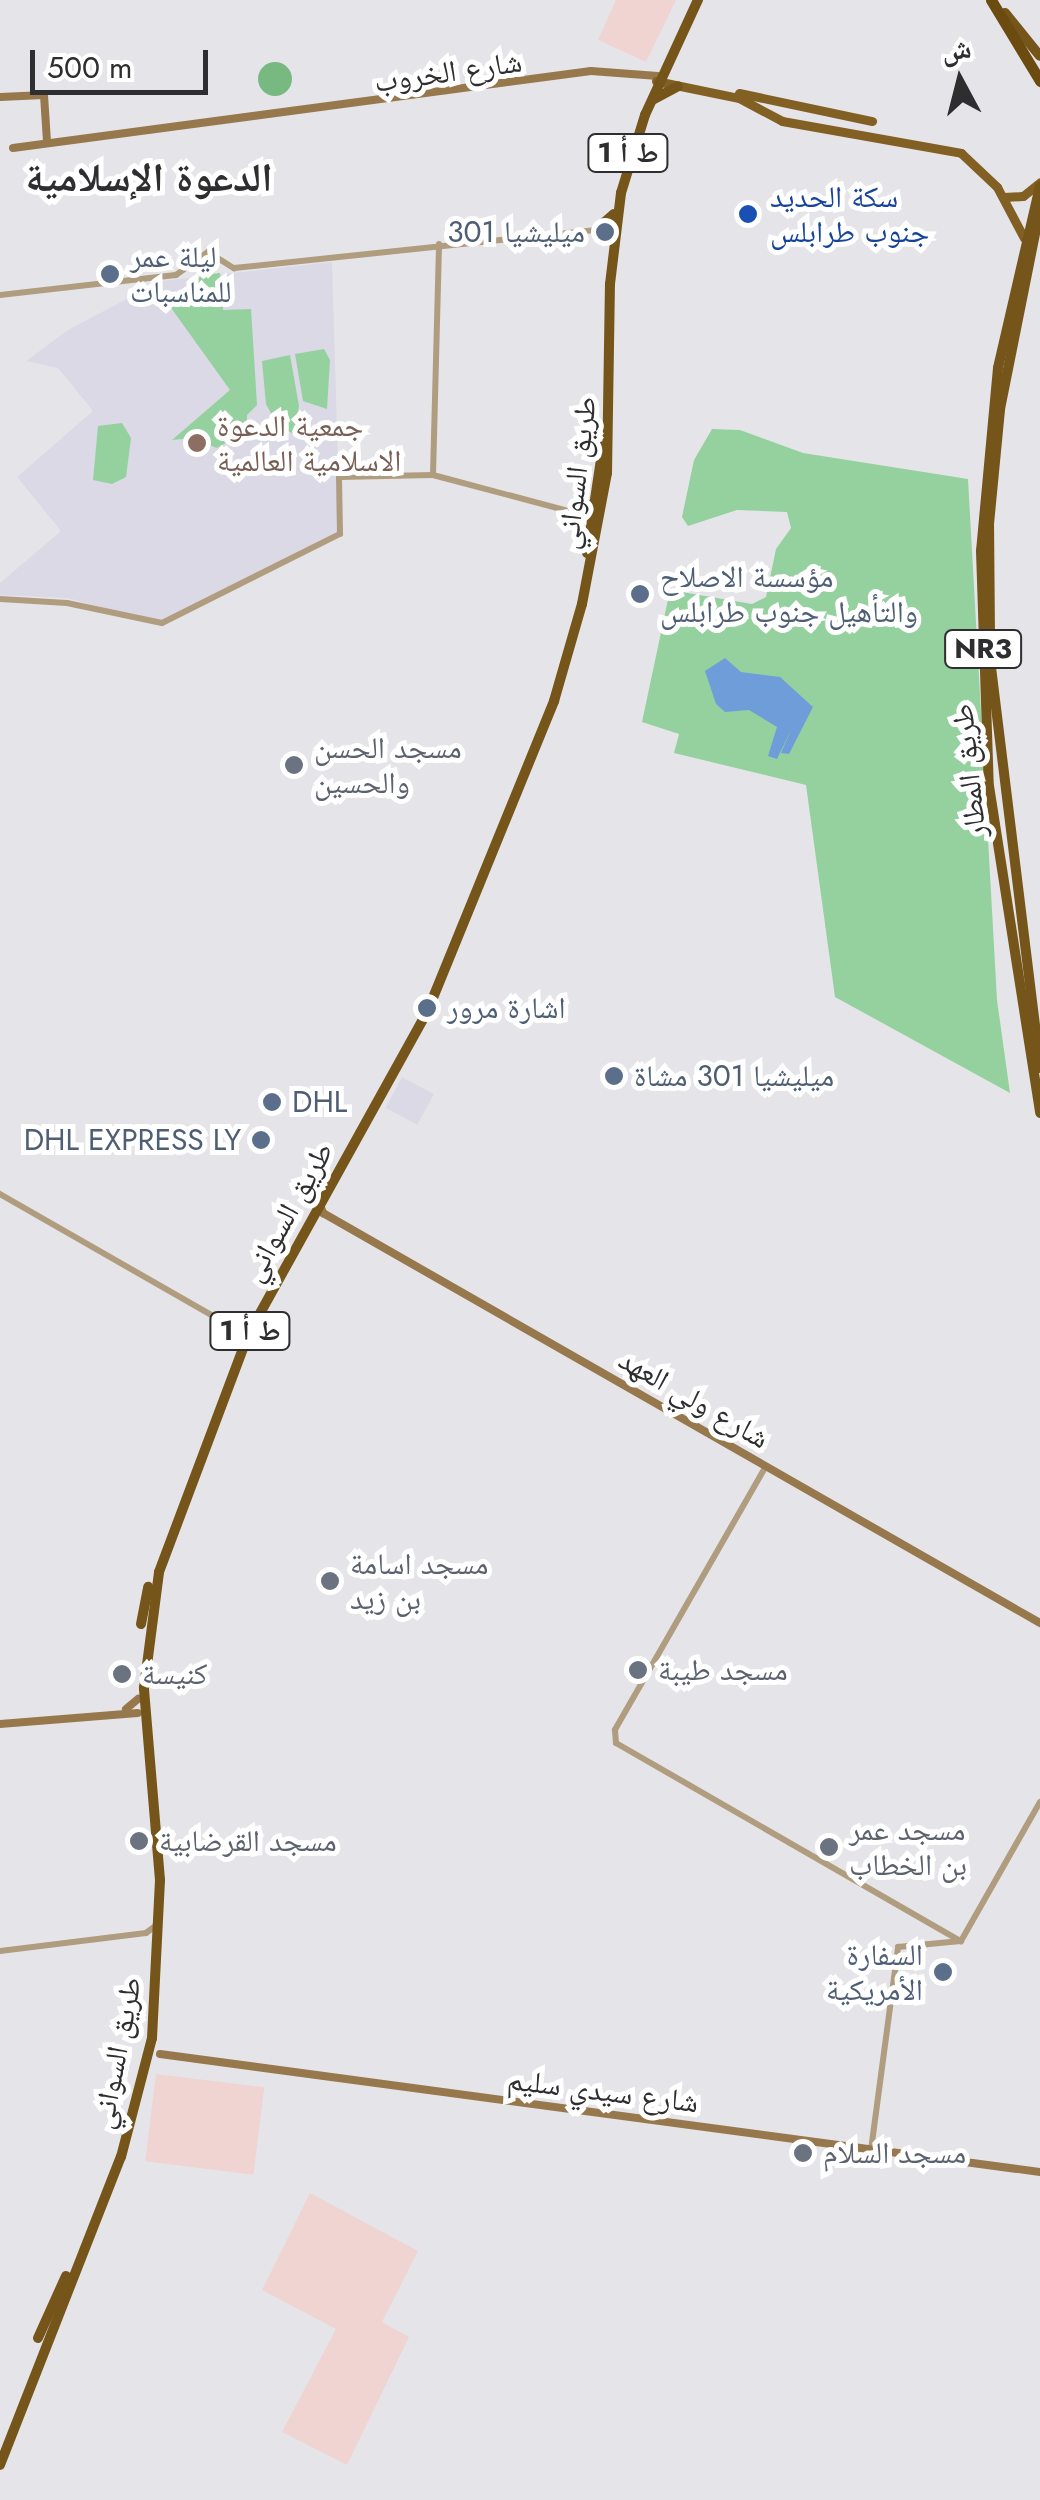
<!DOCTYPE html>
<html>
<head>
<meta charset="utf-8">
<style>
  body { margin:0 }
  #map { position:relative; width:1040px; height:2500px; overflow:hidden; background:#e5e5e9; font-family:Jost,"Noto Naskh Arabic",sans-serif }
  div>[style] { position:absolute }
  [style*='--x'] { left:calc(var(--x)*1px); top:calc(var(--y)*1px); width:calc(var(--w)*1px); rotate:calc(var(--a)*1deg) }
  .industrial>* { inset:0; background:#efd4d1; transform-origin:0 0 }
  .built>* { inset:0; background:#dad9e5; transform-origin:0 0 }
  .green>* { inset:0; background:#95d19e }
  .forest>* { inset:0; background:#78b982 }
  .round { border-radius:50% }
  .water>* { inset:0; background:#6e9dda }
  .tertiary>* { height:6px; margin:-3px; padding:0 3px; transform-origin:3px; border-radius:3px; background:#b09c7f }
  .secondary>* { height:8px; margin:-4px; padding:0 4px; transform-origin:4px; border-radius:4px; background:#96784c }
  .primary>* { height:9px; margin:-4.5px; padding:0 4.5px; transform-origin:4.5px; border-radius:4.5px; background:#825f23 }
  .trunk>* { height:10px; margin:-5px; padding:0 5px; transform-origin:5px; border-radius:5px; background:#76551a }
  .motorway>* { height:11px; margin:-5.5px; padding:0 5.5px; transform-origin:5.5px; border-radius:5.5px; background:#6b4b10 }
  .dots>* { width:28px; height:28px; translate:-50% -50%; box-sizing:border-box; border:5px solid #fff; border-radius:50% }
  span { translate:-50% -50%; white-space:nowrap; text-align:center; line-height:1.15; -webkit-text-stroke:10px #fff; paint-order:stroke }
  .shield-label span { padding:2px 8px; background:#fff; border:2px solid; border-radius:8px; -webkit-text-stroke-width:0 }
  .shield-label { font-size:28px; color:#2e2e30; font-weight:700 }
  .street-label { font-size:30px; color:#2e2e30 }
  .transit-label { font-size:30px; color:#164399 }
  .left { translate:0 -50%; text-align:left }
  .service-label { font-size:30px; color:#4e5e75 }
  .right { translate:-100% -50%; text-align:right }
  .education-label { font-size:30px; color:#785e54 }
  .worship-label { font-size:30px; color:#5b616d }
  .district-label { font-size:40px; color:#2e2e30; font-weight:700 }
  .north { position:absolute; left:910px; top:30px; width:100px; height:100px; -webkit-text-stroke:8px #fff; paint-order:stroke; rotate:353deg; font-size:28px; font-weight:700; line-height:40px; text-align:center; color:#2e2e30 }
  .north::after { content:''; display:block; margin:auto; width:35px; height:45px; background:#2e2e30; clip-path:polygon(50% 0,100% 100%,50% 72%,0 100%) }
  .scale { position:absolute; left:30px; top:50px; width:178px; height:45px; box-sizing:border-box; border:5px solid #2e2e30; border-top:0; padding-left:12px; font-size:30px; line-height:35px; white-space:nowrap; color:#2e2e30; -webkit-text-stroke:8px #fff; paint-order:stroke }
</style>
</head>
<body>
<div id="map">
  <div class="industrial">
    <div style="clip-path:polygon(616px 0,676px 0,646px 62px,598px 40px)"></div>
    <div style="left:156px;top:2074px;width:109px;height:88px;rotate:7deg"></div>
    <div style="clip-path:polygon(310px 2193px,418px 2251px,382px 2322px,409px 2337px,347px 2465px,282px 2432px,336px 2329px,262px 2290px)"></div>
  </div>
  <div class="built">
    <div style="clip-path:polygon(332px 262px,340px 529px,333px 537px,158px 622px,67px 598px,0 595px,0 583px,61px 531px,17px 477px,93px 411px,58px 368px,26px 361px,68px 330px,161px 281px)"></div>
    <div style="left:402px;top:1077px;width:36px;height:35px;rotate:28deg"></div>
  </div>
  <div class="green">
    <div style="clip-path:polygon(220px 273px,223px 310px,251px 309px,257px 405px,247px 415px,247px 431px,217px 448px,191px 438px,172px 440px,230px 390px,169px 305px,202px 275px)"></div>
    <div style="clip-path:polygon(324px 349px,330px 360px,327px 409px,303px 401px,295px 354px)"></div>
    <div style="clip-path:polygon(290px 355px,299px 406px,294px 434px,278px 426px,266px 404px,262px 361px)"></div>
    <div style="clip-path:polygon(122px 423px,131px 438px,126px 477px,112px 484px,93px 480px,98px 426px)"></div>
    <div style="clip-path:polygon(712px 429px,740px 430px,803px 453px,968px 479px,997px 1000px,1010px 1093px,835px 997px,806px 785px,674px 753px,679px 734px,642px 722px,670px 590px,752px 604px,766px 597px,776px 549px,791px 528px,787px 512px,737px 510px,688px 526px,682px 517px,694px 460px)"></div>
  </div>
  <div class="forest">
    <div class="round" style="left:258px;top:62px;width:34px;height:34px"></div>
  </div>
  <div class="water">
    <div style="clip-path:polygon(725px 658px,741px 672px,780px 677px,813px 707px,789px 754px,781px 753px,792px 728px,777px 759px,768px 756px,777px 727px,749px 710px,725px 712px,716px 704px,705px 671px)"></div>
  </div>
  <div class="tertiary">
    <div style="--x:0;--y:295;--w:177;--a:-6.5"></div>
    <div style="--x:176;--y:275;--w:39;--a:-36"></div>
    <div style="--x:208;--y:252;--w:31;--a:32"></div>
    <div style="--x:234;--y:268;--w:384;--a:-6"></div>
    <div style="--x:433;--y:475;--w:231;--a:-88.5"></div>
    <div style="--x:0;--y:599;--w:67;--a:3.4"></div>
    <div style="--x:67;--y:603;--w:97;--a:11.9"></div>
    <div style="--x:162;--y:623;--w:199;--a:-26.6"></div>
    <div style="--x:340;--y:534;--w:57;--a:-91"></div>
    <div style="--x:339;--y:477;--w:94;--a:-1.2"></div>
    <div style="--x:433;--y:475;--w:168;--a:14.9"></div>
    <div style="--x:0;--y:1194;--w:272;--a:29.8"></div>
    <div style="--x:236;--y:1329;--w:12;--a:66"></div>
    <div style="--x:766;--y:1466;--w:304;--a:119.8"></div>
    <div style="--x:615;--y:1730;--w:13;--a:86"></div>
    <div style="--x:616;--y:1743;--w:398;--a:29.9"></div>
    <div style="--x:961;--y:1941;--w:160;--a:-60.4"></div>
    <div style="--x:0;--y:1951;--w:147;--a:-7"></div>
    <div style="--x:146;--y:1933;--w:10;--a:-37"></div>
    <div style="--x:871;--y:2150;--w:205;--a:-82.4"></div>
    <div style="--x:898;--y:1947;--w:63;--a:-5.4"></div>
  </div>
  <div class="secondary">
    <div style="--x:0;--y:97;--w:44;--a:-2.6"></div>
    <div style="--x:44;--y:95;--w:47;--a:86.3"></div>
    <div style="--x:13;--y:148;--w:583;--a:-7.59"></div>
    <div style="--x:591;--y:71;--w:67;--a:4.3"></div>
    <div style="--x:320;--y:1205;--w:9;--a:69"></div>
    <div style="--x:323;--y:1213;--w:826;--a:29.76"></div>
    <div style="--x:126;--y:1709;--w:16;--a:-40"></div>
    <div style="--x:0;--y:1724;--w:138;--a:-4.6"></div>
    <div style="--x:160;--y:2054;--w:888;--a:7.64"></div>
  </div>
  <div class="primary">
    <div style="--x:656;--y:81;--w:85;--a:11.6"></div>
    <div style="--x:739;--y:98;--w:49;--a:28.1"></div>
    <div style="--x:782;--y:121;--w:182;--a:10.1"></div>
    <div style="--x:961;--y:153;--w:50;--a:43.4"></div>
    <div style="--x:997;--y:187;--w:58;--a:62.1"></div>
    <div style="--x:739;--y:93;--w:136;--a:11.9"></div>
    <div style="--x:1004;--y:197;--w:19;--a:-3"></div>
    <div style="--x:1023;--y:196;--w:22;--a:-39"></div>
  </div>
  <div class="trunk">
    <div style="--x:1005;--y:13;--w:55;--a:50.9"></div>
    <div style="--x:654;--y:99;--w:27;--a:-28"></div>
    <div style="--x:1040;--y:186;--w:187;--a:103"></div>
    <div style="--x:998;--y:368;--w:184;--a:95.3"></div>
    <div style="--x:981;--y:551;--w:235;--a:88.1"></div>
    <div style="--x:989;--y:786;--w:331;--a:81.1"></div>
    <div style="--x:610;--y:239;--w:16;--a:-133"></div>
    <div style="--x:599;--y:227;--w:20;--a:-41"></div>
    <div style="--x:580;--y:514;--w:18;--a:-38"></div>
    <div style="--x:587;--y:553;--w:108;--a:-81.5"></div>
    <div style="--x:990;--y:635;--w:111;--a:-90.5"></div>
    <div style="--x:989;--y:524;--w:116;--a:-84.5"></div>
    <div style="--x:1000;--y:409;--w:204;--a:-78.7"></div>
    <div style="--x:991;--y:667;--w:404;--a:83"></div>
    <div style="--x:141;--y:1624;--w:38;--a:-79"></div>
    <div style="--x:38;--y:2338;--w:68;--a:-65.7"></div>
    <div style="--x:0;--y:2465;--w:331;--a:-68.6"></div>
    <div style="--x:121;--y:2157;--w:123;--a:-75.4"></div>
    <div style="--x:152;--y:2038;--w:158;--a:-87.1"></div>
    <div style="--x:160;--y:1880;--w:193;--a:-94.8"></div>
    <div style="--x:144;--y:1688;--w:117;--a:-82.6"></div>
    <div style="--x:159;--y:1572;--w:253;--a:-69.4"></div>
    <div style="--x:248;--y:1335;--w:372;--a:-61"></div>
    <div style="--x:428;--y:1010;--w:334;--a:-67.8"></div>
    <div style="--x:554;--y:701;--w:101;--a:-73.9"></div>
    <div style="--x:582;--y:604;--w:133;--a:-79.2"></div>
    <div style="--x:607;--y:473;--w:189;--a:-89.1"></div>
    <div style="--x:610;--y:284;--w:92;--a:-83.1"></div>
    <div style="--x:621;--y:193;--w:82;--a:-72.9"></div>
    <div style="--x:645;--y:115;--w:127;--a:-65.3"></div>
  </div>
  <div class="motorway">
    <div style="--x:991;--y:0;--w:95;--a:58.8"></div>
  </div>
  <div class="dots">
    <div style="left:748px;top:214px;background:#1a4fb4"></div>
    <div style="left:605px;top:232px;background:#5c6f8a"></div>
    <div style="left:110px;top:274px;background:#5c6f8a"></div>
    <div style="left:197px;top:443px;background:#8d6e63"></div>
    <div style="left:640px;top:594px;background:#5c6f8a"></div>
    <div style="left:294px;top:765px;background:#6b7280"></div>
    <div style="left:427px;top:1008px;background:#5c6f8a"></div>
    <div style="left:614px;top:1076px;background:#5c6f8a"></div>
    <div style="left:272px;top:1102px;background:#5c6f8a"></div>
    <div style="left:261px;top:1140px;background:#5c6f8a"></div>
    <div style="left:330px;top:1581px;background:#6b7280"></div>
    <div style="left:638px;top:1670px;background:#6b7280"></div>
    <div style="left:122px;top:1674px;background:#6b7280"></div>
    <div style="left:139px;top:1841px;background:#6b7280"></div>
    <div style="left:829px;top:1847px;background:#6b7280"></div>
    <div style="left:943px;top:1972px;background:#5c6f8a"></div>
    <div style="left:803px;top:2153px;background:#6b7280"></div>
  </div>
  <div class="shield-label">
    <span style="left:628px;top:153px">ط أ 1</span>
    <span style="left:983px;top:649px">NR3</span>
    <span style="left:250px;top:1331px">ط أ 1</span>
  </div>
  <div class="street-label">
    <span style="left:448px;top:72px;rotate:-8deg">شارع الخروب</span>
    <span style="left:577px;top:473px;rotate:-83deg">طريق السواني</span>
    <span style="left:969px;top:771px;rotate:-96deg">طريق المطار</span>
    <span style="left:288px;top:1212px;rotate:-61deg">طريق السواني</span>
    <span style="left:694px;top:1399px;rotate:30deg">شارع ولي العهد</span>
    <span style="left:117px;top:2053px;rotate:-79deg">طريق السواني</span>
    <span style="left:603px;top:2091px;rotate:7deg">شارع سيدي سليم</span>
  </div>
  <div class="transit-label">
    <span class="left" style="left:770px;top:214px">سكة الحديد<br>جنوب طرابلس</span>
  </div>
  <div class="service-label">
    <span class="right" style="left:585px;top:232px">ميليشيا 301</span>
    <span class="left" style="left:130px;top:274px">ليلة عمر<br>للمناسبات</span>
    <span class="left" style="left:660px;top:594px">مؤسسة الاصلاح<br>والتأهيل جنوب طرابلس</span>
    <span class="left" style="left:447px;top:1008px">اشارة مرور</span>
    <span class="left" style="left:634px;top:1076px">ميليشيا 301 مشاة</span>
    <span class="left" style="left:292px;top:1102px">DHL</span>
    <span class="right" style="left:241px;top:1140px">DHL EXPRESS LY</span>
    <span class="right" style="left:923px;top:1972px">السفارة<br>الأمريكية</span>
  </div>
  <div class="education-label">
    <span class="left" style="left:217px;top:443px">جمعية الدعوة<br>الاسلامية العالمية</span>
  </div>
  <div class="worship-label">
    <span class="left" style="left:314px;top:765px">مسجد الحسن<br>والحسين</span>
    <span class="left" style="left:350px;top:1581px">مسجد اسامة<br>بن زيد</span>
    <span class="left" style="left:658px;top:1670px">مسجد طيبة</span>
    <span class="left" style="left:142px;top:1674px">كنيسة</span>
    <span class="left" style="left:849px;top:1847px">مسجد عمر<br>بن الخطاب</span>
    <span class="left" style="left:159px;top:1841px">مسجد القرضابية</span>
    <span class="left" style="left:823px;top:2153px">مسجد السلام</span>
  </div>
  <div class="district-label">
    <span style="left:149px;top:177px">الدعوة الإسلامية</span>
  </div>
  <div class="north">ش</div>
  <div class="scale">500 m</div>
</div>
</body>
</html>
